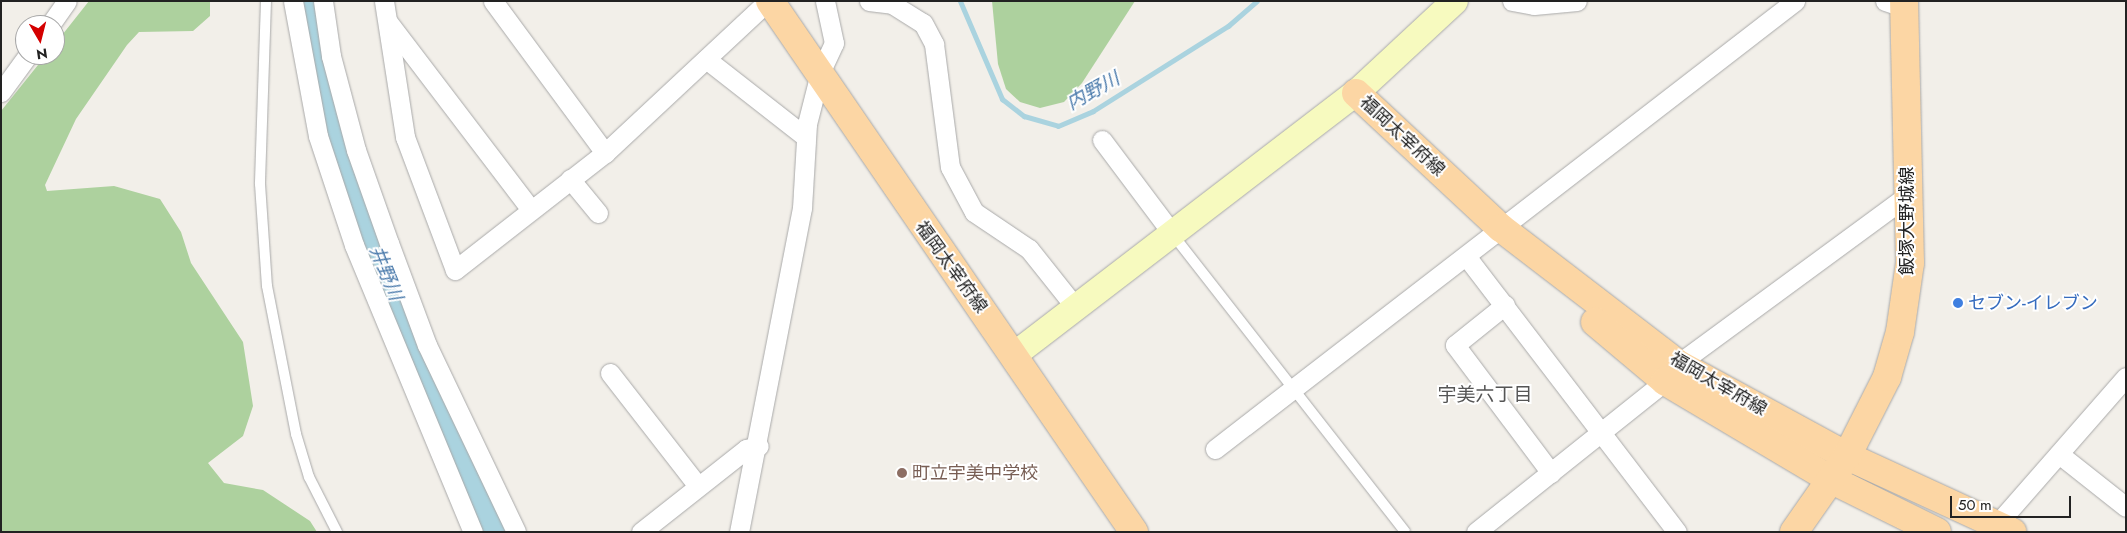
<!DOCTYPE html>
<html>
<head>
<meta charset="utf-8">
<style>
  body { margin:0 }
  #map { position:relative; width:2127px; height:533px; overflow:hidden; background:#f2efe9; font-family:Jost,"Noto Sans JP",sans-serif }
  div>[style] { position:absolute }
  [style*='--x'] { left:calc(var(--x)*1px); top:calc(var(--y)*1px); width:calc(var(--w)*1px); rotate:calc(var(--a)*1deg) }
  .forest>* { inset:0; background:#add19e }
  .stream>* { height:5px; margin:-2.5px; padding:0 2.5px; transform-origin:2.5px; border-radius:2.5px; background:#aad3df }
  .river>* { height:29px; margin:-14.5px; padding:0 14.5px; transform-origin:14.5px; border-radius:14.5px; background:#aad3df }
  .roads { filter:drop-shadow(0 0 1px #a9a9a9) drop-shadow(0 0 1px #a9a9a9) }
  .lane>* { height:10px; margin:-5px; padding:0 5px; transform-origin:5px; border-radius:5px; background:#fff }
  .street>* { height:19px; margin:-9.5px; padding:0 9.5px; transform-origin:9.5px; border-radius:9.5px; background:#fff }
  .secondary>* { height:26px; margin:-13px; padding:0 13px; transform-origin:13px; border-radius:13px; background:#f7fabf }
  .primary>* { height:28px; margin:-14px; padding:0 14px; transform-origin:14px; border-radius:14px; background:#fcd6a4 }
  .dots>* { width:14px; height:14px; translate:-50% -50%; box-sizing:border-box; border:2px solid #fff; border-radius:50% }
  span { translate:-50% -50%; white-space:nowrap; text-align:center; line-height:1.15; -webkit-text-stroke:4px #fff; paint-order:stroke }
  .street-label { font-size:18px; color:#222 }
  .shop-label { font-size:18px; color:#366cbe }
  .left { translate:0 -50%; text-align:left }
  .education-label { font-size:18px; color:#785e54 }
  .water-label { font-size:19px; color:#4a7aab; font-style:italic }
  .neighbourhood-label { font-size:19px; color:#555 }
  .frame { position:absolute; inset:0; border:2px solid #222; pointer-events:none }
  .north { position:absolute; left:15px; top:15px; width:50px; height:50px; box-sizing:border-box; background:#fff; border:1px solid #a7a7a7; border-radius:50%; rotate:172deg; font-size:14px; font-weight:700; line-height:20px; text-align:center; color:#222 }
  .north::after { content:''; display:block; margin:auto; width:18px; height:22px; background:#d40000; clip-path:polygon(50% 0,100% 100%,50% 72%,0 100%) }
  .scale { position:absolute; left:1950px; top:496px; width:121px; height:22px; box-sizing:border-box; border:2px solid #222; border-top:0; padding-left:6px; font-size:15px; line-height:18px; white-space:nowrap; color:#222; -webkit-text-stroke:4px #fff; paint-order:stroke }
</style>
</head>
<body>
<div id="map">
  <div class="forest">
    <div style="clip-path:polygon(89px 1px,210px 1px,210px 16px,193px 31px,139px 32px,127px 45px,76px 119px,45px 185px,47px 191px,114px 186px,160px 199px,181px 232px,191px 263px,243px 342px,253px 406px,243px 436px,208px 463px,224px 483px,263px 490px,310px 521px,317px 532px,1px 532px,1px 111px,46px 55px,55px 55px,55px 44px)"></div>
    <div style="clip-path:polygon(992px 1px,1135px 1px,1082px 83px,1064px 102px,1040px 108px,1020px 102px,1006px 89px,998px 64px)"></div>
  </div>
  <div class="stream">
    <div style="--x:960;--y:1;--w:107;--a:66.8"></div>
    <div style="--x:1002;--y:99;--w:28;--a:38"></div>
    <div style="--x:1024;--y:116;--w:35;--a:16"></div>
    <div style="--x:1058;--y:126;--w:38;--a:-23"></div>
    <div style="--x:1093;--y:111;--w:160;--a:-32.2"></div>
    <div style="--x:1228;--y:26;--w:38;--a:-41"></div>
  </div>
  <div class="river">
    <div style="--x:310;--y:1;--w:141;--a:80.6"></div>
    <div style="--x:333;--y:140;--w:221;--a:68.2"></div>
    <div style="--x:415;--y:345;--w:205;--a:65.8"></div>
  </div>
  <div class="roads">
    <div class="lane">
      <div style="--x:266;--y:1;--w:183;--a:91.9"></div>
      <div style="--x:260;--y:184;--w:102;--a:86.1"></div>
      <div style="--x:267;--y:286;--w:151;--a:78.9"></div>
      <div style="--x:296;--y:434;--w:45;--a:73.2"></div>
      <div style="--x:309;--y:477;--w:62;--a:63"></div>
      <div style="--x:1174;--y:236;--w:375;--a:52"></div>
    </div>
    <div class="street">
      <div style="--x:293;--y:1;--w:137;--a:79.5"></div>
      <div style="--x:318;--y:136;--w:115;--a:71.7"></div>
      <div style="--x:354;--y:245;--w:311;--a:67.5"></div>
      <div style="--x:323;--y:1;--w:56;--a:81.7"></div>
      <div style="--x:331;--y:56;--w:97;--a:75.1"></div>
      <div style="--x:356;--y:150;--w:99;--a:70.5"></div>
      <div style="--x:389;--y:243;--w:109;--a:69.6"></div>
      <div style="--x:427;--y:345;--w:207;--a:64.5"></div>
      <div style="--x:384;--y:1;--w:138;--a:81.2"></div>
      <div style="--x:405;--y:137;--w:142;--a:69.4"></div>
      <div style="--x:455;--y:270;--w:190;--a:-38"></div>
      <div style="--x:605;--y:153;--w:223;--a:-43"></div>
      <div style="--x:493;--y:1;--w:189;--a:53.6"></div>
      <div style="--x:869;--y:1;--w:23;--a:7"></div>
      <div style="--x:892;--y:4;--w:36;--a:32"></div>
      <div style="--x:923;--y:23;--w:24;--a:62"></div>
      <div style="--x:934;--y:44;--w:124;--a:82.6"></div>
      <div style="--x:950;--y:167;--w:51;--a:61.9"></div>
      <div style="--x:974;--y:212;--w:66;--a:33.9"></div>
      <div style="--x:1029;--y:249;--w:75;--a:51.5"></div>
      <div style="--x:1512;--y:1;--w:22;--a:10"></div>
      <div style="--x:1534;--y:5;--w:43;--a:-5.3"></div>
      <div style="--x:1885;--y:1;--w:19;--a:18"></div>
      <div style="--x:388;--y:22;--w:236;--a:52.7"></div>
      <div style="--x:50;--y:25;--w:29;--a:-55"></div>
      <div style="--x:706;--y:59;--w:127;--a:38"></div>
      <div style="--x:1;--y:92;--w:46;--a:-53.9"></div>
      <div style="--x:1102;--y:140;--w:120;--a:53.1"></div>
      <div style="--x:570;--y:179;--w:44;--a:50.5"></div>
      <div style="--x:1466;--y:256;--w:347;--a:52.6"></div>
      <div style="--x:1505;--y:305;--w:64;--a:141.3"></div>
      <div style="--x:1455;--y:345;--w:160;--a:53.1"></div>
      <div style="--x:610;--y:373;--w:143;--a:52.1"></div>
      <div style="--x:1215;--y:449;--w:733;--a:-37.68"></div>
      <div style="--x:2059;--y:454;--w:85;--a:38.3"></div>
      <div style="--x:1998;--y:523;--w:194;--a:-48.8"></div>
      <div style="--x:641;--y:532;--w:134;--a:-38.3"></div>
      <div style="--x:746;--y:449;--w:13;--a:-13"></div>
      <div style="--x:739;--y:532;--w:330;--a:-79"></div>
      <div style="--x:802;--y:208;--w:84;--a:-86.6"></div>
      <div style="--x:807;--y:124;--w:53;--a:-75.7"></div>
      <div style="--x:820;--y:73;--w:33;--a:-65"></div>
      <div style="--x:834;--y:43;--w:43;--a:-102.1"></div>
      <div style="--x:1476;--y:532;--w:242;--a:-38.6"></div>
      <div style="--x:1665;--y:381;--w:21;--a:-53"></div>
      <div style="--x:1678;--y:364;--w:285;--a:-36.3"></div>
    </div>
    <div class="secondary">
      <div style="--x:1014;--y:355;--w:431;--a:-37.5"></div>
      <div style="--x:1356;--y:93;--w:135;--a:-42.9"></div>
    </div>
    <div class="primary">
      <div style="--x:770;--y:1;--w:644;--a:55.57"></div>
      <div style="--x:1356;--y:93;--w:198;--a:43"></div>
      <div style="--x:1501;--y:228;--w:223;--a:37.5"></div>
      <div style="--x:1678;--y:364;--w:192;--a:28.6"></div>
      <div style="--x:1847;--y:456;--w:182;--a:24.7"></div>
      <div style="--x:1595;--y:322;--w:92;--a:40.1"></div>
      <div style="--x:1665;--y:381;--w:194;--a:30.7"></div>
      <div style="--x:1832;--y:480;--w:117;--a:26.3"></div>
      <div style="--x:1794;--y:532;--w:93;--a:-55.1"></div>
      <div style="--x:1847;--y:456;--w:89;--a:-63.1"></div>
      <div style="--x:1887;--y:377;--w:47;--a:-73.9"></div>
      <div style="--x:1900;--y:332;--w:70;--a:-81.8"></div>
      <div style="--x:1910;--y:263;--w:262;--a:-91.3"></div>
    </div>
  </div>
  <div class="dots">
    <div style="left:1958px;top:303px;background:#3f7fe0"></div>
    <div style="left:902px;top:473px;background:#8d6e63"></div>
  </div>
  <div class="street-label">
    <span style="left:1402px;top:136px;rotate:43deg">福岡太宰府線</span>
    <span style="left:1907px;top:221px;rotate:-90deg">飯塚大野城線</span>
    <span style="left:951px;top:267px;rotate:54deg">福岡太宰府線</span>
    <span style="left:1718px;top:384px;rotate:30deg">福岡太宰府線</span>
  </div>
  <div class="shop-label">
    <span class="left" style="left:1968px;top:303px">セブン-イレブン</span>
  </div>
  <div class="education-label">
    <span class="left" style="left:912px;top:473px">町立宇美中学校</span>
  </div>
  <div class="water-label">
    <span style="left:1093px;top:91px;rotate:-29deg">内野川</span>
    <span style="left:386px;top:273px;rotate:68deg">井野川</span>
  </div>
  <div class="neighbourhood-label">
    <span style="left:1485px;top:395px">宇美六丁目</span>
  </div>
  <div class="frame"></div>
  <div class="north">N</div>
  <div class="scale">50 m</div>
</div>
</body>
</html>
